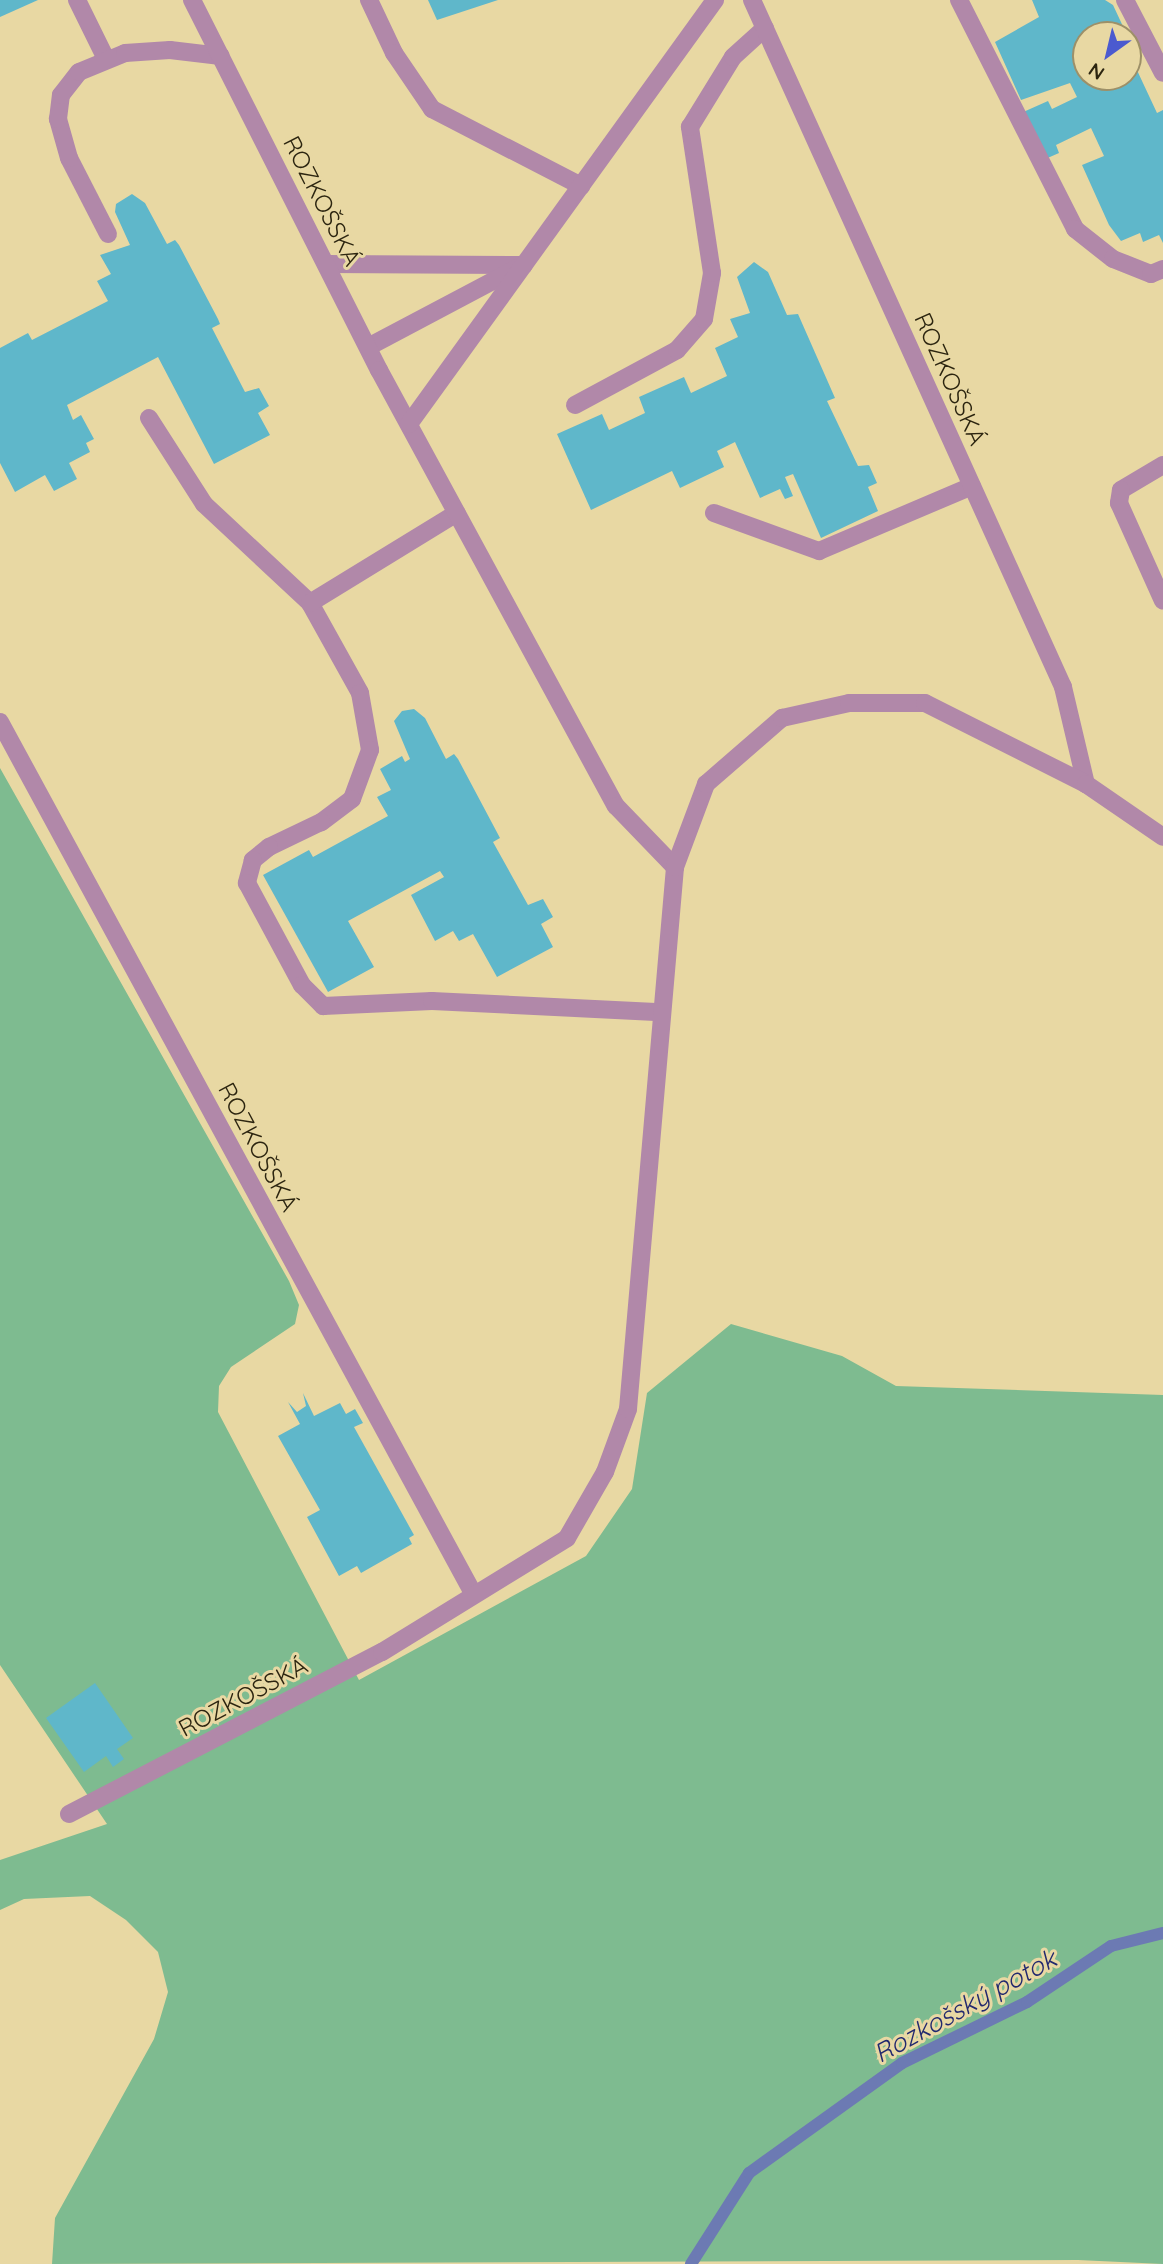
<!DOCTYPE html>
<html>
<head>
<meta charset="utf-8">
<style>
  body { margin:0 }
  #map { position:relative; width:1163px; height:2264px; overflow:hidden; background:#e8d8a3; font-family:Quicksand,sans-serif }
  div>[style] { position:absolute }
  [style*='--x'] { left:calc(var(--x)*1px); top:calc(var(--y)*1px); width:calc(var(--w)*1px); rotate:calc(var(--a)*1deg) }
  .forest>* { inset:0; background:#7ebb90 }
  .stream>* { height:12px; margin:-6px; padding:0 6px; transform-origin:6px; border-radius:6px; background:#6c7ab3 }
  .building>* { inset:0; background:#5fb7ca }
  .lane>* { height:18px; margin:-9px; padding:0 9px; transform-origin:9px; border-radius:9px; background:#b188a9 }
  .street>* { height:18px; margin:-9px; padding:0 9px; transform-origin:9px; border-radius:9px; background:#b188a9 }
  span { translate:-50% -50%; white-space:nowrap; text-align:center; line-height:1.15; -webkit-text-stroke:6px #e8d8a3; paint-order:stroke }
  .street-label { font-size:24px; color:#2c2510 }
  .water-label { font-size:26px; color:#22296e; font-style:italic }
  .north { position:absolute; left:1072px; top:21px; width:70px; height:70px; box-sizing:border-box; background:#e8d8a3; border:2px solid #9d9068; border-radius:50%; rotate:214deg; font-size:19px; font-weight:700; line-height:28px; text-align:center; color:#2c2510 }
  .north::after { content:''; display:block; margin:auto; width:24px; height:32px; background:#4b5acf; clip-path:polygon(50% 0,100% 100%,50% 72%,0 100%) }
</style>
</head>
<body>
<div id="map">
  <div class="forest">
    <div style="clip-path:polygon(0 768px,289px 1281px,299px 1305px,295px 1324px,231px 1367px,219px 1386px,218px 1412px,359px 1680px,586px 1556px,632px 1489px,647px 1393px,731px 1324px,842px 1356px,896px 1386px,1163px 1395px,1163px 2264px,1078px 2260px,52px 2264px,55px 2218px,154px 2039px,168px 1992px,158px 1952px,126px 1920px,90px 1896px,24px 1899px,0 1910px,0 1860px,107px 1824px,0 1665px)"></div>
  </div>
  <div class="stream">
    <div style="--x:691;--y:2264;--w:108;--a:-57.5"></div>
    <div style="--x:749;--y:2173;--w:188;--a:-35.7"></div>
    <div style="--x:902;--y:2063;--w:139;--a:-26"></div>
    <div style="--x:1027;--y:2002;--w:101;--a:-33.7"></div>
    <div style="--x:1111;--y:1946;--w:54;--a:-14"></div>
  </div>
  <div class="building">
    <div style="clip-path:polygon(0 0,38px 0,0 17px)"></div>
    <div style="clip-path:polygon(428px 0,498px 0,437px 20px)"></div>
    <div style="clip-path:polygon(1032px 0,1105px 0,1113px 5px,1127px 35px,1086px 35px,1086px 77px,1128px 77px,1128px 51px,1157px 113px,1163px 110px,1163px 243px,1159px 235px,1143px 242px,1140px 233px,1121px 241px,1109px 225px,1082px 165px,1104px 156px,1091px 128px,1056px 145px,1059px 153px,1043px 160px,1021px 113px,1048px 101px,1052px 109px,1077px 97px,1070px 83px,1021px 100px,995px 42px,1039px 17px)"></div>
    <div style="clip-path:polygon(132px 194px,145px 203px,167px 244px,175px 240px,179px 245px,218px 319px,220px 324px,212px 328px,245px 392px,259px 388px,269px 406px,258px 413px,270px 435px,214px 464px,158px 357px,67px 405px,73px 420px,81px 415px,94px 439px,86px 443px,90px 452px,69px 463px,77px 479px,54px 491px,45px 475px,15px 492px,0 463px,0 348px,28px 333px,32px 340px,108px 301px,97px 281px,111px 274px,100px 255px,130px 245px,115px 212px,116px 204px)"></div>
    <div style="clip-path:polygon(754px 262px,768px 272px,787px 315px,798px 314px,835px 398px,827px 401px,858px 466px,869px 465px,877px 483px,868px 487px,878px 511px,821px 538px,793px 474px,785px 477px,793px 496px,785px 499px,780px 489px,760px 498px,735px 442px,717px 451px,724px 467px,680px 488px,672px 471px,591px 510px,557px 434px,602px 414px,609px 430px,645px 413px,639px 397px,684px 377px,691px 393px,727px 376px,715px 348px,738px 337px,730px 319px,750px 313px,737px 277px)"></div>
    <div style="clip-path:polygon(414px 709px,425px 718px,446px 759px,454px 754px,458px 759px,500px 838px,493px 842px,528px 905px,543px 899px,553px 917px,541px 924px,553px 947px,497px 977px,473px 934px,459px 941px,453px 931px,435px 941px,411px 895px,444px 877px,440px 871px,348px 921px,374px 967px,328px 992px,263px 875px,309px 850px,313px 857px,388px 816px,377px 797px,391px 790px,380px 769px,402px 756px,405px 762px,410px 759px,394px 721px,402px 711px)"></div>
    <div style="clip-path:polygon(303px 1393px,314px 1416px,340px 1403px,346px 1414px,355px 1409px,363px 1423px,354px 1427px,414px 1535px,409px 1538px,412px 1544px,361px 1573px,357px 1566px,339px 1576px,307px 1517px,320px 1510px,278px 1436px,300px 1424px,288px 1402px,297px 1412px,306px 1406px)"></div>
    <div style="clip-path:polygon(95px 1683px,133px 1738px,117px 1749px,124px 1759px,113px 1767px,106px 1756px,84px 1772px,46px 1718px)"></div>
  </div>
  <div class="lane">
    <div style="--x:77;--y:0;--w:66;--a:63.8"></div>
    <div style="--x:369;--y:0;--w:59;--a:64.7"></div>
    <div style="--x:394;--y:53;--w:68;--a:55.8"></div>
    <div style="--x:432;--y:109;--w:168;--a:27.3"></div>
    <div style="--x:959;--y:0;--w:257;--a:63.1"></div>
    <div style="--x:1075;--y:229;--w:48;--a:38.3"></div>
    <div style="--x:1113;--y:259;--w:41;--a:21.5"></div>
    <div style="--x:1151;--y:274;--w:13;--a:-23"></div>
    <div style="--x:1125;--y:0;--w:82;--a:62.5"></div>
    <div style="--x:108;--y:234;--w:85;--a:-117.2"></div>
    <div style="--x:69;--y:158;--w:41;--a:-105.8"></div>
    <div style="--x:58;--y:119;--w:24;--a:-83"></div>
    <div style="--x:61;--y:95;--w:29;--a:-52"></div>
    <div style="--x:79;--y:72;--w:50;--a:-22.4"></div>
    <div style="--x:125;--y:53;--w:45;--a:-3.8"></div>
    <div style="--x:170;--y:50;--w:51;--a:6.7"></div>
    <div style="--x:326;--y:264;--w:198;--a:0.3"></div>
    <div style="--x:368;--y:347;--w:171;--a:-27.9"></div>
    <div style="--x:575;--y:405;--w:116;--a:-28.3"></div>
    <div style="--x:677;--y:350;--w:41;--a:-48.9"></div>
    <div style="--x:704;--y:319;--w:47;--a:-80.1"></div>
    <div style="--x:712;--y:273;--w:148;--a:-98.6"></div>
    <div style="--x:690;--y:127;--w:82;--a:-58.4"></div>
    <div style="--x:733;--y:57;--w:43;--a:-42.2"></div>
    <div style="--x:149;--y:418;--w:102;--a:57.4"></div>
    <div style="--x:204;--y:504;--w:145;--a:43"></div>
    <div style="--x:310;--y:603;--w:103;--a:60.9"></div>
    <div style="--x:360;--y:693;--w:58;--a:80"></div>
    <div style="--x:370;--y:750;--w:52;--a:110.2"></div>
    <div style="--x:352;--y:799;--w:39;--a:143"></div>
    <div style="--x:321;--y:822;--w:58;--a:154.3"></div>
    <div style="--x:269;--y:847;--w:21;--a:141"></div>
    <div style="--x:253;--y:860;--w:24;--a:105"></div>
    <div style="--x:247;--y:883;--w:116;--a:61.7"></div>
    <div style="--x:302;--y:985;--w:30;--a:45"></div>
    <div style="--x:323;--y:1006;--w:109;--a:-2.6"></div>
    <div style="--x:432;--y:1001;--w:229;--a:2.8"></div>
    <div style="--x:1163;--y:465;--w:49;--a:149.2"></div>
    <div style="--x:1121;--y:490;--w:13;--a:99"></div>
    <div style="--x:1119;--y:503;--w:107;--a:65.8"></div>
    <div style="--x:714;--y:513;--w:112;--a:19.9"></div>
    <div style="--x:819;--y:551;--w:166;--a:-23"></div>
    <div style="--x:310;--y:603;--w:172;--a:-31.5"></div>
  </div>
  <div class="street">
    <div style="--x:192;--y:0;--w:415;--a:63.2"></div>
    <div style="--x:379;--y:370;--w:496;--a:61.5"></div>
    <div style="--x:616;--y:806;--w:85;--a:46"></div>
    <div style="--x:752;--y:0;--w:754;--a:65.64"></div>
    <div style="--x:1063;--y:687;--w:100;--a:76.7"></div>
    <div style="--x:409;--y:424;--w:523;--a:-54.18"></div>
    <div style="--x:0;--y:722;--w:993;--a:61.5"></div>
    <div style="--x:69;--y:1814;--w:352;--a:-27.4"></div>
    <div style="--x:382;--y:1652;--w:217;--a:-31.6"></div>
    <div style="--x:567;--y:1538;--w:76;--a:-60.1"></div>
    <div style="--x:605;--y:1472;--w:67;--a:-69.9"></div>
    <div style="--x:628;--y:1409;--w:544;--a:-85.04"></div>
    <div style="--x:675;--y:867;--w:89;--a:-69.5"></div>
    <div style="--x:706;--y:784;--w:101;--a:-41"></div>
    <div style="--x:782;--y:718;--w:69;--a:-12.6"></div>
    <div style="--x:849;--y:703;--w:76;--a:0"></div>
    <div style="--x:925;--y:703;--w:180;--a:26.7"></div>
    <div style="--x:1086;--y:784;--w:93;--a:34.5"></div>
  </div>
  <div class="street-label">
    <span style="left:322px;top:201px;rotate:63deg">ROZKOŠSKÁ</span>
    <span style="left:950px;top:379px;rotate:66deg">ROZKOŠSKÁ</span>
    <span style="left:258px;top:1147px;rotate:62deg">ROZKOŠSKÁ</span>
    <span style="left:243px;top:1697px;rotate:-28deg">ROZKOŠSKÁ</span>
  </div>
  <div class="water-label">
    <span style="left:965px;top:2006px;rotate:-29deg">Rozkošský potok</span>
  </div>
  <div class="north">N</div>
</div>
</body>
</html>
